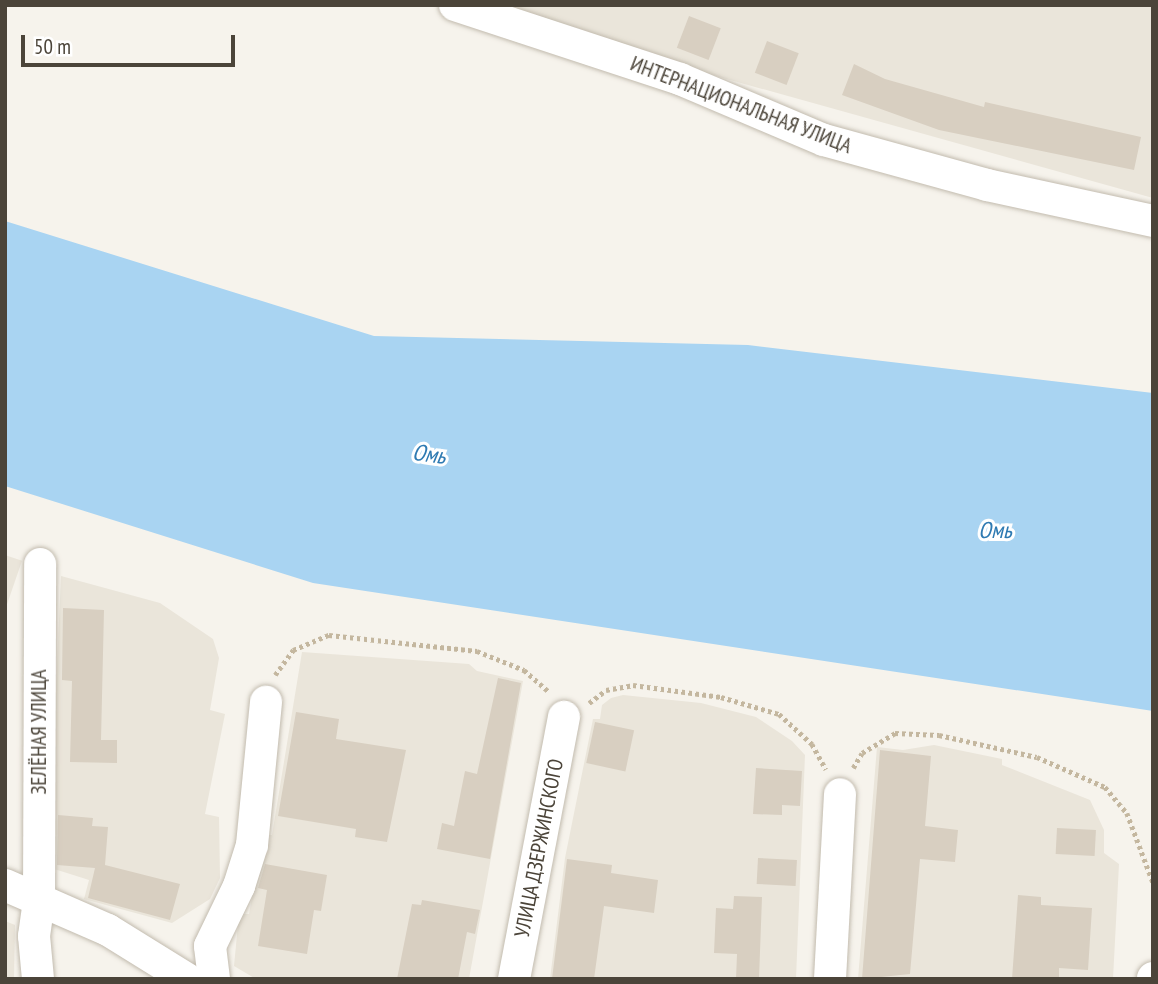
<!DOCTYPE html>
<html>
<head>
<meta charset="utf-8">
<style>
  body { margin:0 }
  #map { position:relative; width:1158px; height:984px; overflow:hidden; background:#f6f3ec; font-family:"PT Sans Narrow",sans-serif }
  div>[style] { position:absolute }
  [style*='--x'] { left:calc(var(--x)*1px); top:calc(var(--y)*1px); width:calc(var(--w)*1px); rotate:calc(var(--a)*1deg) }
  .residential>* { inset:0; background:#eae5da; transform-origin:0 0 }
  .water>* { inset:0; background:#a9d4f2 }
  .building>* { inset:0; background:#d8cfc1; transform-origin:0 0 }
  .path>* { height:4.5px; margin-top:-2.25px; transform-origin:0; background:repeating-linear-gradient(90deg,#c4b79f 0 3.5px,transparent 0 7px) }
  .roads { filter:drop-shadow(0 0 2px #c2bbae) drop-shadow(0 0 2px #c2bbae) }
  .minor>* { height:32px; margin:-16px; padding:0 16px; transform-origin:16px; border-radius:16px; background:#fff }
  span { translate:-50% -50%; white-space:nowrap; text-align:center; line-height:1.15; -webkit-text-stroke:6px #fff; paint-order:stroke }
  .street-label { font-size:21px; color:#4b4439 }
  .water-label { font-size:23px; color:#2e7ab2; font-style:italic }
  .frame { position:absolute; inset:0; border:7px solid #4b4439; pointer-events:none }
  .scale { position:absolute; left:21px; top:35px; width:214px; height:32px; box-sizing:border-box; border:4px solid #4b4439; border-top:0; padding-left:9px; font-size:21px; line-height:24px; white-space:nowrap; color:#4b4439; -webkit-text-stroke:5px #fff; paint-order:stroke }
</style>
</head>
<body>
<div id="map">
  <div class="residential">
    <div style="clip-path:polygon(501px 5px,1153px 5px,1153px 198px,691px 69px)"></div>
    <div style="left:5px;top:555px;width:18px;height:304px;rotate:19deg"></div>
    <div style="clip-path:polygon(61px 576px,160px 603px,213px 639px,219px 658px,210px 710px,225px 714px,205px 814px,219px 817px,220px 878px,210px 899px,172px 923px,84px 899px,89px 880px,48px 867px)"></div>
    <div style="clip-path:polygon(302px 652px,469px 664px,477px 671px,523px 681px,469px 979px,256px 979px,234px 966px,239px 914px,249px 914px,263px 835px,272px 835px)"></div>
    <div style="clip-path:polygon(623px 695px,701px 703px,756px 717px,792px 741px,805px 755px,796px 979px,550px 979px,565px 858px,593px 719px,600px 719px,602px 705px,611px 698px)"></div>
    <div style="clip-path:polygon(934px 745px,1002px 759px,1002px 765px,1090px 800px,1104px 830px,1104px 853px,1119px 864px,1113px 979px,858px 979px,877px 747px,903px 750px)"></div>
    <div style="clip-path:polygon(5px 921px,15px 925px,14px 979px,5px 979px)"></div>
  </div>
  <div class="water">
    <div style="clip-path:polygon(5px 221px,374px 336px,748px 345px,1153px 393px,1153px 711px,313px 583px,5px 486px)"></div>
  </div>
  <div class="building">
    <div style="left:689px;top:16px;width:34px;height:34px;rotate:21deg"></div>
    <div style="left:767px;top:41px;width:34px;height:34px;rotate:21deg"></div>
    <div style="clip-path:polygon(854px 64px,885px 79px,984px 107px,985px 102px,1141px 137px,1134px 170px,939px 130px,842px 95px)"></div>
    <div style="clip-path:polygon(63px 608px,104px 610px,101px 740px,117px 740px,117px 763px,70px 762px,72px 681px,62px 680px)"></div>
    <div style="clip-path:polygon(498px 678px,521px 683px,490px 859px,437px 849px,442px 823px,454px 826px,465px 771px,477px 774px)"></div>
    <div style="clip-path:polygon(296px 712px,339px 719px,336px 739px,406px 750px,387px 842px,355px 837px,356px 829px,278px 816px)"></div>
    <div style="left:595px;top:722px;width:40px;height:42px;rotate:12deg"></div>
    <div style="clip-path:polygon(880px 750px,931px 756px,925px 826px,958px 830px,955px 862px,920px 859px,910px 974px,862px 979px)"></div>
    <div style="clip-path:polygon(756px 768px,802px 771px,800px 806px,782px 805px,782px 815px,753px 814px)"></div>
    <div style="clip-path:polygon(58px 815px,93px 818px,92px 826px,108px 827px,105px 865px,180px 884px,170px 920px,88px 898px,95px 868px,57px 865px)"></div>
    <div style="left:1057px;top:828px;width:39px;height:26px;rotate:3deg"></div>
    <div style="left:758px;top:858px;width:39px;height:26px;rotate:3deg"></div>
    <div style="clip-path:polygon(567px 859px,612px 865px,611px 873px,658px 880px,654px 913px,604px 906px,594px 979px,552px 979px)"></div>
    <div style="clip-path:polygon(265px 864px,327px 875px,321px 911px,314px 910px,307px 954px,258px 946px,267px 890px,258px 888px)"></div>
    <div style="clip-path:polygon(1018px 895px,1041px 897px,1041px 905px,1092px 908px,1088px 970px,1059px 968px,1059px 979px,1012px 979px)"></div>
    <div style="clip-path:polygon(734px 896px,762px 897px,759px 979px,736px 979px,737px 954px,714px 953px,716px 908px,733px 909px)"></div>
    <div style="clip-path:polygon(422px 900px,480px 910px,475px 934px,467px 932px,458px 979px,397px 979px,412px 904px,421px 905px)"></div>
  </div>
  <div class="path">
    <div style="--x:275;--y:675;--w:31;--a:-54"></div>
    <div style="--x:293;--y:650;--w:39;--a:-23"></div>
    <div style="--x:329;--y:635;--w:149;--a:6.2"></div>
    <div style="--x:477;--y:651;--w:51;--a:22"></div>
    <div style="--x:524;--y:670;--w:33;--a:41"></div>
    <div style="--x:589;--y:703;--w:21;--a:-37"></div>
    <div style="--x:606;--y:690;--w:27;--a:-10"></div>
    <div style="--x:633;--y:685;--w:89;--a:7.8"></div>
    <div style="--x:721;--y:697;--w:60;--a:16.3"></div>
    <div style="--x:779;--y:714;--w:45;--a:42.3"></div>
    <div style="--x:812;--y:744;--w:29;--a:61"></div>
    <div style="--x:853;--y:768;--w:17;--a:-59"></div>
    <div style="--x:862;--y:753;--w:39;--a:-31"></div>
    <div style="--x:895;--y:733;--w:44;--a:2.6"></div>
    <div style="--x:939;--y:735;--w:100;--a:12.7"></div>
    <div style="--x:1037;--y:757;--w:74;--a:23.8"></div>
    <div style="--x:1105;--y:787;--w:34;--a:50"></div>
    <div style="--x:1127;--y:813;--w:74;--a:69.4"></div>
  </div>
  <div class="roads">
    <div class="minor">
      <div style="--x:455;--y:5;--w:237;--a:18.2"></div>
      <div style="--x:680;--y:79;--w:156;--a:23"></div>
      <div style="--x:824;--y:140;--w:169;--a:15.4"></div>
      <div style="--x:987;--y:185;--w:170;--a:12.2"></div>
      <div style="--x:5;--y:885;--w:112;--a:23.6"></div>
      <div style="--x:108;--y:930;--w:93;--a:31.8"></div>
      <div style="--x:38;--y:979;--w:43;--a:-95.3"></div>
      <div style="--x:34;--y:936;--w:37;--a:-82"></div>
      <div style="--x:39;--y:899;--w:335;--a:-89.8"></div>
      <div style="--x:214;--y:979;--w:33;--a:-97"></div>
      <div style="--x:210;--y:946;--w:67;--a:-64.2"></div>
      <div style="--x:239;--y:886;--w:43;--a:-72.4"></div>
      <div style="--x:252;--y:845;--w:144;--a:-84.4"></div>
      <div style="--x:514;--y:979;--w:267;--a:-79.2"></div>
      <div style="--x:830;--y:979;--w:185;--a:-86.9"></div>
      <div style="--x:1153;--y:979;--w:1;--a:-90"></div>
    </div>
  </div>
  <div class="street-label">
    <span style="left:741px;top:105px;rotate:21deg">ИНТЕРНАЦИОНАЛЬНАЯ УЛИЦА</span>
    <span style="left:39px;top:732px;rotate:-90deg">ЗЕЛЁНАЯ УЛИЦА</span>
    <span style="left:539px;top:848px;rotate:-79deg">УЛИЦА ДЗЕРЖИНСКОГО</span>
  </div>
  <div class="water-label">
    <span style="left:429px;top:454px;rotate:8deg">Омь</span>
    <span style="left:995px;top:530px">Омь</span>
  </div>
  <div class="frame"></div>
  <div class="scale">50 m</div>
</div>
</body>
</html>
